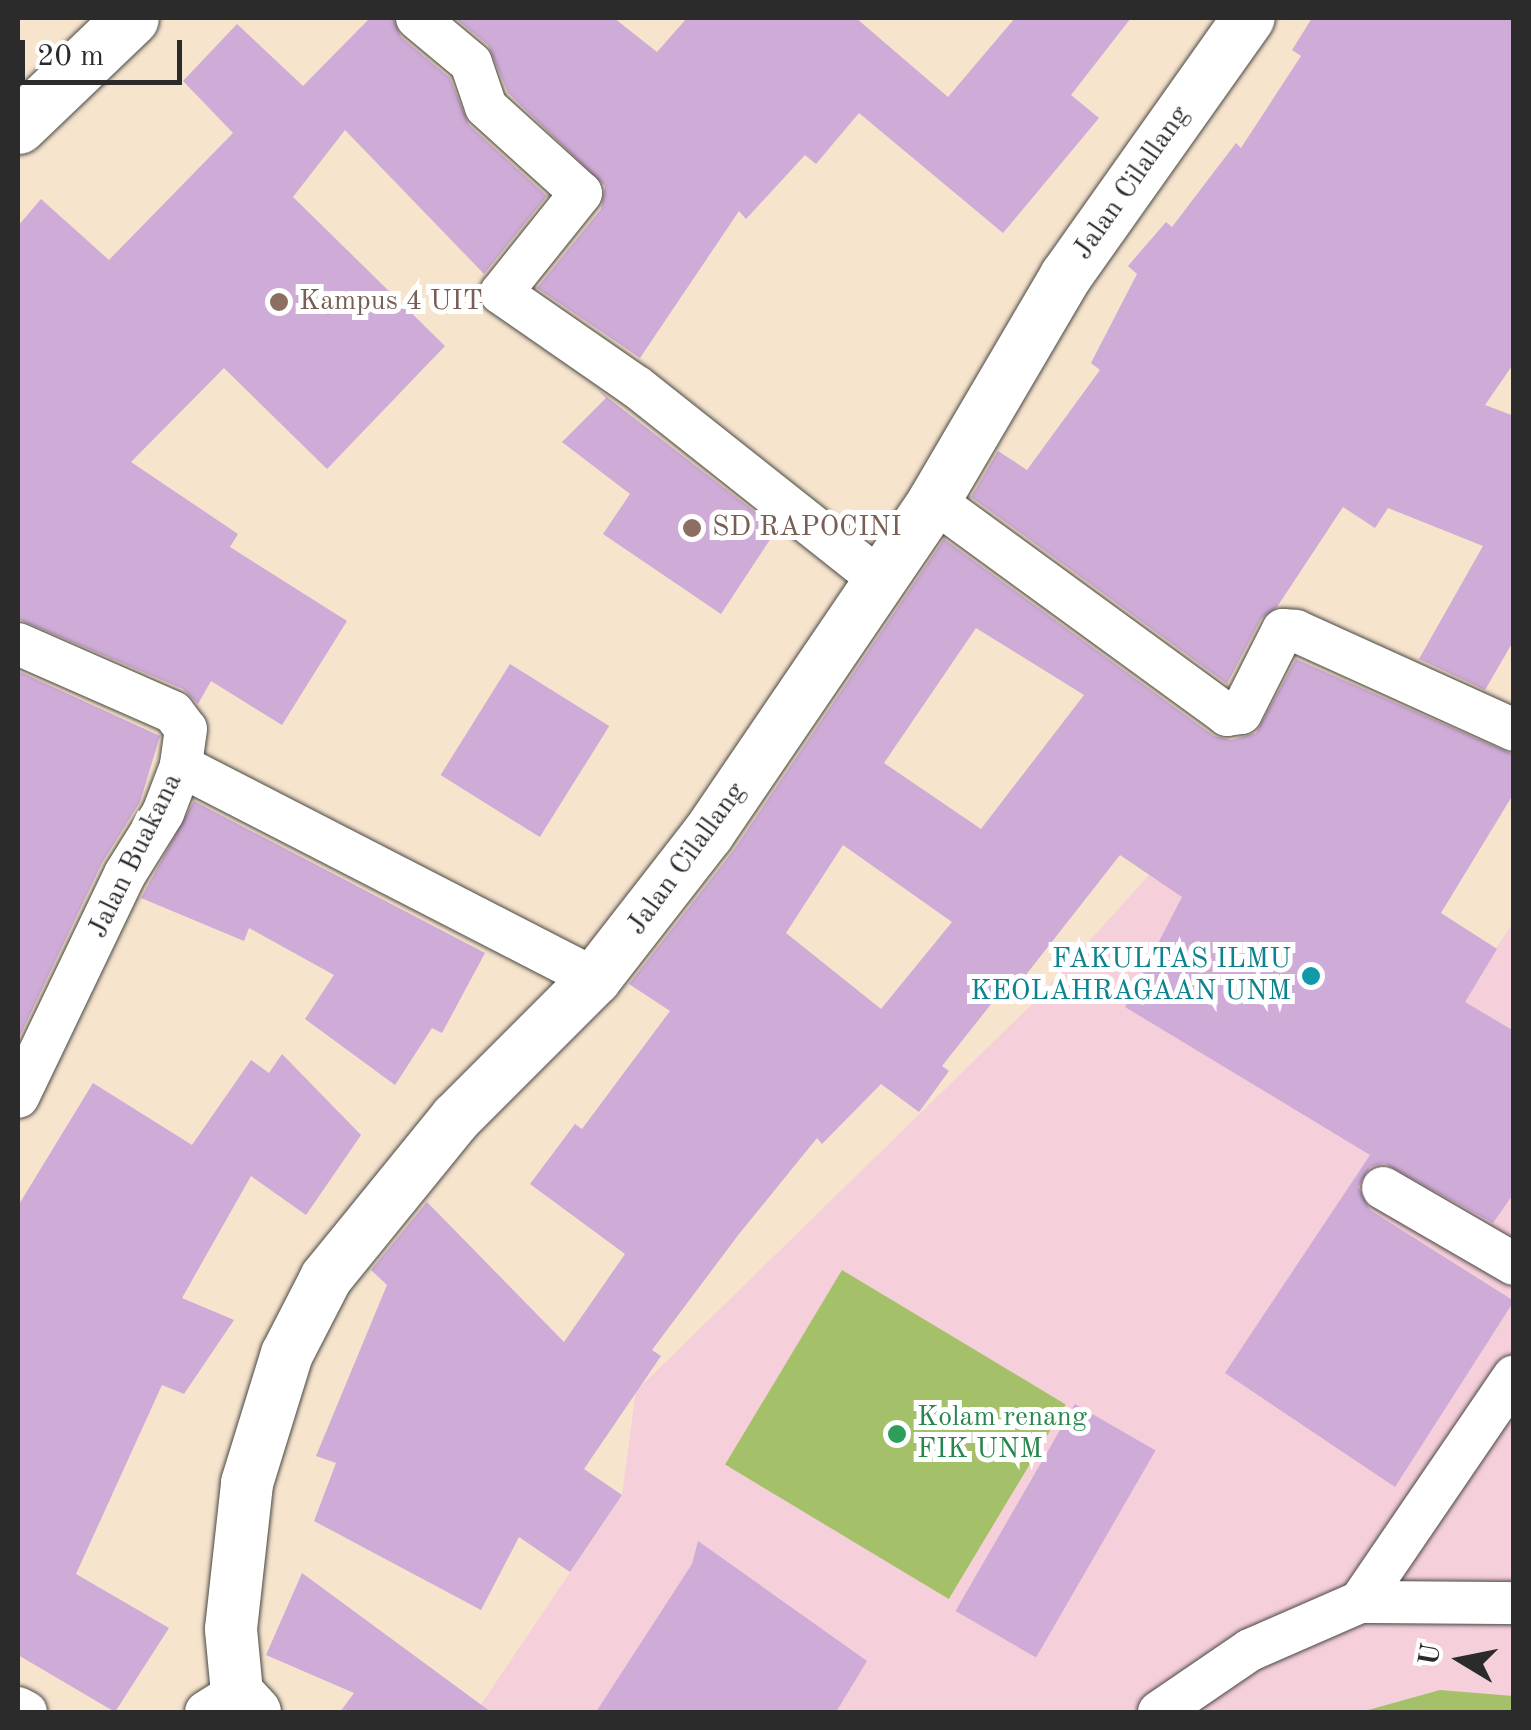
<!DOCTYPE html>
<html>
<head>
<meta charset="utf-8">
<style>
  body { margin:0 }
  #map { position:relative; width:1531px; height:1730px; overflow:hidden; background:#f6e4cd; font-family:"Old Standard TT",serif }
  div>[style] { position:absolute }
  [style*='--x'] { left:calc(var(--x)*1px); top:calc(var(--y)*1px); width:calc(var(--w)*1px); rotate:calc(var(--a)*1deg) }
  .built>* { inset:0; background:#f5cfda }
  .green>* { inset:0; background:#a4c169; transform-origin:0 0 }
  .building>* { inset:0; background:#cfabd7; transform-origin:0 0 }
  .roads { filter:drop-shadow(0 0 2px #494743) drop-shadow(0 0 2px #494743) }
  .minor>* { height:42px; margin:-21px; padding:0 21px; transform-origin:21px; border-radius:21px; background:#fff }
  .tertiary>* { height:52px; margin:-26px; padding:0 26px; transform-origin:26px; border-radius:26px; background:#fff }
  .secondary>* { height:55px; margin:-27.5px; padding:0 27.5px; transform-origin:27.5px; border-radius:27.5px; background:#fff }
  .dots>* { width:28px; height:28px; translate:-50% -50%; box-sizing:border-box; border:5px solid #fff; border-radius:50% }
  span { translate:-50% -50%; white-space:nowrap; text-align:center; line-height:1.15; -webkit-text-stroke:10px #fff; paint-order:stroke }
  .street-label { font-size:28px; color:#2b2b2b }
  .education-label { font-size:28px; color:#785e54 }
  .left { translate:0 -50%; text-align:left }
  .culture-label { font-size:28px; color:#0d838f }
  .right { translate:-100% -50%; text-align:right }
  .leisure-label { font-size:28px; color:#27864d }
  .frame { position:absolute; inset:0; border:20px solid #2b2b2b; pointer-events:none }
  .north { position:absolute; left:1411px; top:1610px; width:100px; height:100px; -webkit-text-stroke:8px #fff; paint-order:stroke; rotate:280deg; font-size:28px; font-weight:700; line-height:40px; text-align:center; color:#2b2b2b }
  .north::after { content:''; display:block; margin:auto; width:35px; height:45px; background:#2b2b2b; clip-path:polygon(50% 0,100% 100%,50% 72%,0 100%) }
  .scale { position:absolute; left:20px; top:40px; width:162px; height:45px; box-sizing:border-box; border:5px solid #2b2b2b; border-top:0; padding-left:12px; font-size:30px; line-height:35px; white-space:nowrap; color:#2b2b2b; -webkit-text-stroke:8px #fff; paint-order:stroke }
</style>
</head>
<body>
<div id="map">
  <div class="built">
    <div style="clip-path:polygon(1240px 787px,1496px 948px,1513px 923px,1513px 1712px,476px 1712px,622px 1495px,636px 1391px,1033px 1003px,1170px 852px)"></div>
  </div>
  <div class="green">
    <div style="left:842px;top:1270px;width:261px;height:227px;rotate:31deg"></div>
    <div style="clip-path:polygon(1440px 1690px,1513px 1696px,1513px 1712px,1361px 1712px)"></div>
  </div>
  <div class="building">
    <div style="clip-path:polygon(370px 18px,393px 18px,401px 37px,450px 78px,469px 125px,547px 196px,484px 274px,345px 130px,293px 197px,445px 346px,327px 469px,224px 368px,131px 462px,238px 534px,230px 547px,347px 621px,282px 725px,211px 681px,198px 704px,183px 689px,18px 619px,18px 226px,41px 199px,109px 260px,233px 133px,183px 81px,237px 24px,303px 86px)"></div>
    <div style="clip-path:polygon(455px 18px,614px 18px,657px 52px,687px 18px,856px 18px,948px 97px,1015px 18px,1131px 18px,1071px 95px,1099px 118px,1003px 233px,859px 113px,816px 164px,805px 155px,746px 219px,739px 211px,640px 358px,537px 288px,601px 209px,605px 186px,508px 93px,488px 45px)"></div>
    <div style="clip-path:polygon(1312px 18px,1514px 18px,1514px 363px,1485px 405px,1514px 416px,1514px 640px,1485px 690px,1419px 659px,1483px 546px,1388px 508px,1375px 528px,1343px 507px,1277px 607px,1261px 619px,1227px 684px,971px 497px,998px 451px,1027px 470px,1100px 370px,1091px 363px,1137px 274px,1128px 266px,1166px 222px,1172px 227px,1236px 143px,1241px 148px,1301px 56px,1292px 50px)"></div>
    <div style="clip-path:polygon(598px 390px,777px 529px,721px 614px,603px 534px,630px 494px,562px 442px,606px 398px)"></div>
    <div style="clip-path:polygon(evenodd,944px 539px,1214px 736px,1231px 740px,1256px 733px,1296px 659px,1514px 755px,1514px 793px,1441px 913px,1497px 949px,1465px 1002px,1514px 1031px,1514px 1193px,1493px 1223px,1384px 1163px,1370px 1167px,1358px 1187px,1370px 1210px,1514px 1301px,1395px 1487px,1225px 1373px,1370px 1155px,1125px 1007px,1182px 897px,1120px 855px,1014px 990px,1007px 984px,942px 1066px,949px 1071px,919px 1112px,881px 1084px,822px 1144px,817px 1138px,739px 1234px,652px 1350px,661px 1356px,584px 1469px,622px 1495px,570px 1572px,519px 1537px,481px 1610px,314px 1521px,336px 1463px,316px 1456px,387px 1285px,371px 1270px,427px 1202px,564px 1342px,625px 1254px,530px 1184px,575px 1124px,582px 1129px,670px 1011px,629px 984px,733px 851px,944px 539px,976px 628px,1084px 695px,981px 829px,884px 763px,976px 628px,944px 539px,843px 845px,952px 922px,881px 1009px,786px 933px,843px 845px)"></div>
    <div style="left:510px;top:664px;width:117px;height:131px;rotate:32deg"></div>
    <div style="clip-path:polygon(18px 671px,160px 736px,140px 802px,102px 863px,18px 1040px)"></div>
    <div style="clip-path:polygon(194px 801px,485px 953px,442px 1033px,432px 1028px,395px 1085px,305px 1019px,334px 975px,249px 928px,244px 941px,141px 898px)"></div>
    <div style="clip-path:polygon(282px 1054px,361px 1135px,306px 1215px,251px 1176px,182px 1298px,234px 1320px,184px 1394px,162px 1385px,76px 1574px,169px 1628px,115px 1712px,18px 1655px,18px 1206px,93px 1083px,192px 1145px,251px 1060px,269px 1073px)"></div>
    <div style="left:1075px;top:1404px;width:93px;height:239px;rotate:30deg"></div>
    <div style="clip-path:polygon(698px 1541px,867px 1661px,836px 1712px,596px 1712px,692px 1564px)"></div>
    <div style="clip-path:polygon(302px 1573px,491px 1712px,340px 1712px,354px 1693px,266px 1655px)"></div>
  </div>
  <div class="roads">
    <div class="minor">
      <div style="--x:417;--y:18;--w:70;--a:39.8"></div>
      <div style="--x:471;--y:63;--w:46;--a:71.2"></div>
      <div style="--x:486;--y:107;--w:128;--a:42.2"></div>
      <div style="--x:581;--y:193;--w:128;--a:128.7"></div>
      <div style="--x:501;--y:293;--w:165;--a:34.7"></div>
      <div style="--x:637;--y:387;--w:313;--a:38.4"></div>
      <div style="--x:934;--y:501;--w:363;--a:36.1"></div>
      <div style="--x:1227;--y:715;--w:14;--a:-8"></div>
      <div style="--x:1241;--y:713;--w:93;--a:-63.2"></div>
      <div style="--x:1283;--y:630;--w:13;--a:4"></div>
      <div style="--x:1296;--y:631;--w:239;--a:24.4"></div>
      <div style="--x:18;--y:644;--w:169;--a:23.7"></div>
      <div style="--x:173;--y:712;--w:21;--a:53"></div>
      <div style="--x:186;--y:729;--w:37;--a:98"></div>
      <div style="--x:181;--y:766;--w:50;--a:111"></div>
      <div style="--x:163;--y:813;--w:72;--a:121.9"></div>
      <div style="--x:125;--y:874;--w:247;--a:115.6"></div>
      <div style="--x:181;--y:766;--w:466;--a:27.2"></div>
      <div style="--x:1383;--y:1188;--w:151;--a:30.1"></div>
      <div style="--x:1360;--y:1602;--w:273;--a:-55.7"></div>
      <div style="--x:18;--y:1708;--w:9;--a:27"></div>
      <div style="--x:206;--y:1712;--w:36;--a:-32"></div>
      <div style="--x:1159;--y:1712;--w:110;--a:-34.3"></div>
      <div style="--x:1250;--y:1650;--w:120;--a:-23.6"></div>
      <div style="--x:1360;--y:1602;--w:154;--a:0.4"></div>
    </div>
    <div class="tertiary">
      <div style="--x:255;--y:1712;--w:26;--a:-133"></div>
      <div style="--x:237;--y:1693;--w:64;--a:-95.4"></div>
      <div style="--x:231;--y:1629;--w:147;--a:-83.7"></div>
      <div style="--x:247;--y:1483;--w:135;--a:-72.8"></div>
      <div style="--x:287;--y:1354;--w:85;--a:-62.8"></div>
      <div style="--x:326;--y:1278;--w:206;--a:-50.9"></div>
      <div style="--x:456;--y:1118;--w:197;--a:-45"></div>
      <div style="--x:595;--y:979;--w:184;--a:-52.1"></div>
      <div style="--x:708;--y:834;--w:402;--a:-55.8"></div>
      <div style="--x:934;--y:501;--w:261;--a:-59.6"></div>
      <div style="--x:1066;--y:276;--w:316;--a:-54.7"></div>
    </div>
    <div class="secondary">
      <div style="--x:18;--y:126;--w:156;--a:-43.7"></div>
    </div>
  </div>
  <div class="dots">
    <div style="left:279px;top:302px;background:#8d6e63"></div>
    <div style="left:692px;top:528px;background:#8d6e63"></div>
    <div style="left:1311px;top:976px;background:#0f9aa8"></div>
    <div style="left:897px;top:1434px;background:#2e9e5b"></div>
  </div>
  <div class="street-label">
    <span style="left:1132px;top:183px;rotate:-55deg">Jalan Cilallang</span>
    <span style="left:136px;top:856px;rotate:-64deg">Jalan Buakana</span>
    <span style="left:687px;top:859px;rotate:-54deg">Jalan Cilallang</span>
  </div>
  <div class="education-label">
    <span class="left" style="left:299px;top:302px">Kampus 4 UIT</span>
    <span class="left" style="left:712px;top:528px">SD RAPOCINI</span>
  </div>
  <div class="culture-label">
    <span class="right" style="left:1291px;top:976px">FAKULTAS ILMU<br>KEOLAHRAGAAN UNM</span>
  </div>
  <div class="leisure-label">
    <span class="left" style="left:917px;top:1434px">Kolam renang<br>FIK UNM</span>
  </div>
  <div class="frame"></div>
  <div class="north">U</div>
  <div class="scale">20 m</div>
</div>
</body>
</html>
